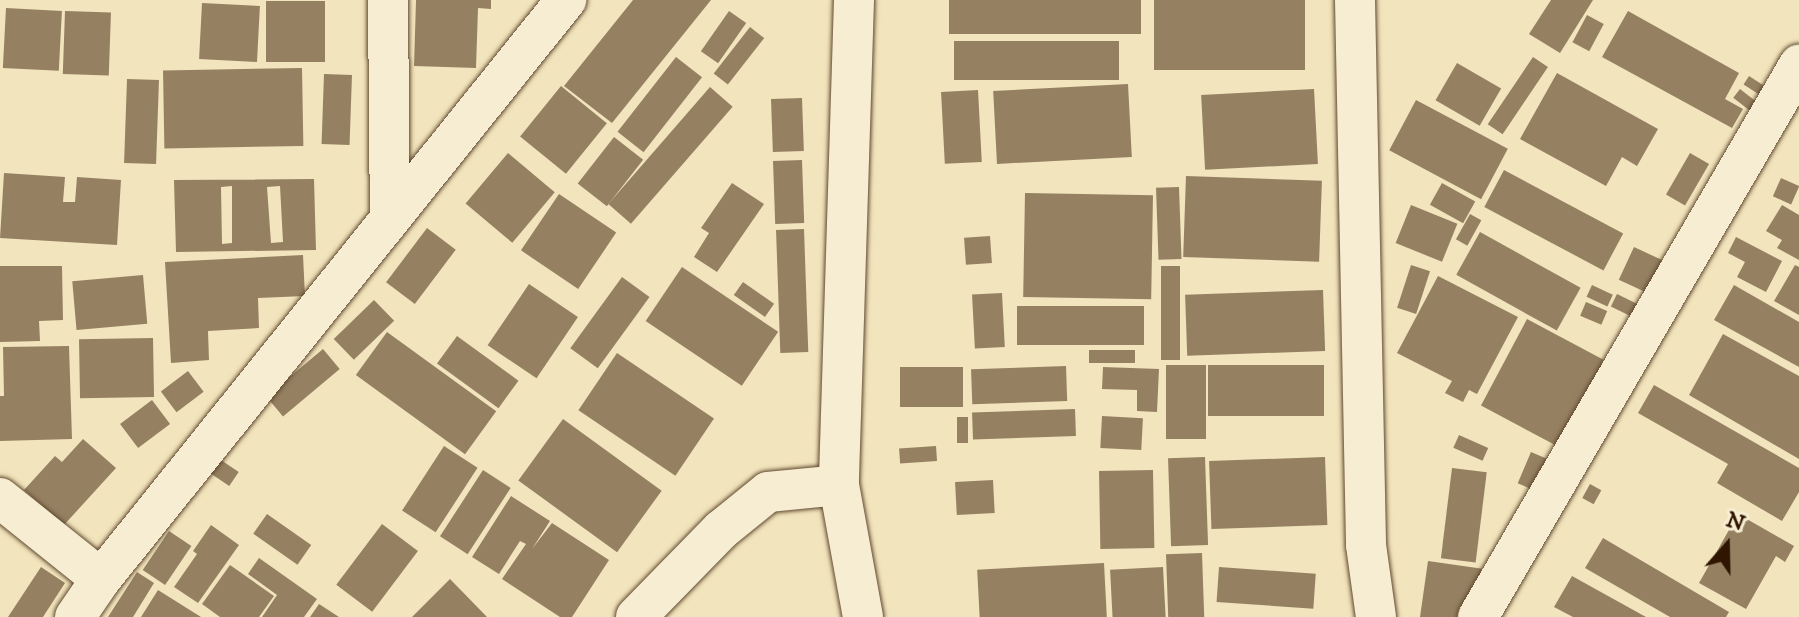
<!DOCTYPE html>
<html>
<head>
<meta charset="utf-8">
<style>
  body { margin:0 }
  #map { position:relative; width:1799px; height:617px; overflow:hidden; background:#f2e4bc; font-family:"IM FELL DW Pica",serif }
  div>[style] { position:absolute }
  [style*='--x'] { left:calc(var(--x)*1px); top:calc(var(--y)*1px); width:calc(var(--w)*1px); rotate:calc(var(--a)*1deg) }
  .building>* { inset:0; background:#958162; transform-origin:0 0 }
  .roads { filter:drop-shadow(0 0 2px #60492f) drop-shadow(0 0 2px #60492f) }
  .minor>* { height:40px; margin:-20px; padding:0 20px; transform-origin:20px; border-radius:20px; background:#f7edd3 }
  span { translate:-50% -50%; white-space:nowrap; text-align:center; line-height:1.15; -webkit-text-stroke:6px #f7edd3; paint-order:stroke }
  .north { position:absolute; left:1687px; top:505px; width:80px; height:80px; -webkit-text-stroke:6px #f7edd3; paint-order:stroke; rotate:20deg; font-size:22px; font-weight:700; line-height:32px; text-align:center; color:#301500 }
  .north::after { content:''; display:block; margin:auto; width:28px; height:36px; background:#301500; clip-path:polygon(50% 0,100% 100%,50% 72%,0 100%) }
</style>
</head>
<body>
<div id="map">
  <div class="building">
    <div style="clip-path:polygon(416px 0,491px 0,491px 9px,478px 8px,476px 68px,414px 66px)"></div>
    <div style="clip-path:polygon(633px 0,711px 0,612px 123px,564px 86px)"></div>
    <div style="left:949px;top:0;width:192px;height:34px"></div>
    <div style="left:1154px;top:0;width:151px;height:70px"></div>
    <div style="clip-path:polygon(1551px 0,1593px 0,1560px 53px,1529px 34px)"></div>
    <div style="left:266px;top:1px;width:59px;height:61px"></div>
    <div style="left:202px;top:3px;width:58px;height:56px;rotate:3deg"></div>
    <div style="left:6px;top:8px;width:56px;height:60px;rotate:3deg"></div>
    <div style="left:65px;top:11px;width:46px;height:63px;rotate:2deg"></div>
    <div style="left:729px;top:11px;width:21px;height:49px;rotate:35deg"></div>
    <div style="clip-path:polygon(1628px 11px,1739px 73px,1725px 99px,1743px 109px,1732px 128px,1602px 57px)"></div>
    <div style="left:1587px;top:15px;width:19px;height:31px;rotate:28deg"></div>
    <div style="left:750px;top:27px;width:18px;height:59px;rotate:38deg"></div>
    <div style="left:954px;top:41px;width:165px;height:39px"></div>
    <div style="left:676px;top:57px;width:33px;height:95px;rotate:38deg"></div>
    <div style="left:1533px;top:57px;width:18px;height:81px;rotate:34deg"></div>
    <div style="left:1457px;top:63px;width:51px;height:43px;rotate:30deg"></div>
    <div style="left:302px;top:68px;width:78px;height:139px;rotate:89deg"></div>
    <div style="clip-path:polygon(1557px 73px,1658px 129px,1637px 166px,1622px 157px,1606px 186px,1520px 139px)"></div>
    <div style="left:324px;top:74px;width:28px;height:70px;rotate:2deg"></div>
    <div style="left:1749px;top:76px;width:24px;height:10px;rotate:33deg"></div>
    <div style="left:127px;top:79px;width:32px;height:84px;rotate:2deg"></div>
    <div style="left:1128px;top:84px;width:73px;height:135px;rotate:87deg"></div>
    <div style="left:561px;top:86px;width:59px;height:65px;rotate:39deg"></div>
    <div style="left:710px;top:87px;width:30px;height:155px;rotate:41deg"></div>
    <div style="left:1314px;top:89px;width:75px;height:113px;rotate:87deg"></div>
    <div style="left:1740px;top:89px;width:24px;height:11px;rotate:38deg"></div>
    <div style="left:978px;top:90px;width:72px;height:37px;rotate:87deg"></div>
    <div style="left:802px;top:98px;width:53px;height:31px;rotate:88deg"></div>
    <div style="left:1416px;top:100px;width:104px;height:57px;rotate:28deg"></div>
    <div style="left:614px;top:137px;width:37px;height:59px;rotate:38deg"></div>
    <div style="left:508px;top:153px;width:61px;height:66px;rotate:40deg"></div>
    <div style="left:1690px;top:153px;width:22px;height:48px;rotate:30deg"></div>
    <div style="left:802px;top:160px;width:63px;height:29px;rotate:88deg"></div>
    <div style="left:1504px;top:170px;width:135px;height:42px;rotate:28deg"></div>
    <div style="clip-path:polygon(4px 173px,65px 177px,63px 202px,75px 202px,77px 177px,121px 180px,117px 245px,0 238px)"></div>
    <div style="left:1186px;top:176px;width:136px;height:81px;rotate:2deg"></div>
    <div style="left:1781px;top:178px;width:20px;height:20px;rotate:24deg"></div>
    <div style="clip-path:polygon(evenodd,314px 179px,316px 250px,176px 252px,174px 180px,314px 179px,232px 186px,232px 243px,222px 244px,221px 187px,232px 186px,314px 179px,280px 186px,283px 242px,271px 243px,267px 187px,280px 186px)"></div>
    <div style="clip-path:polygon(732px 183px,764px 204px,717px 272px,694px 257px,709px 233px,701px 228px)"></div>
    <div style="left:1442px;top:183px;width:38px;height:25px;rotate:29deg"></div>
    <div style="left:1179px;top:187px;width:72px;height:23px;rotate:88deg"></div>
    <div style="left:1025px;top:193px;width:128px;height:104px;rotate:1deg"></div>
    <div style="left:559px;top:194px;width:69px;height:68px;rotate:34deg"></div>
    <div style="left:1411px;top:205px;width:50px;height:41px;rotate:22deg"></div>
    <div style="clip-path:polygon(1782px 205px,1799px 215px,1799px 260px,1777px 248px,1782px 240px,1766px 231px)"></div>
    <div style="left:1470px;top:214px;width:13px;height:29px;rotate:29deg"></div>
    <div style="left:427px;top:228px;width:36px;height:68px;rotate:37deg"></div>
    <div style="left:804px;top:229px;width:123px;height:28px;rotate:88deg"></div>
    <div style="left:1480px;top:232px;width:115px;height:49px;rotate:29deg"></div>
    <div style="left:990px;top:236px;width:27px;height:26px;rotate:86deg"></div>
    <div style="clip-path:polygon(1736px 237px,1782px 261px,1766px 292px,1737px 277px,1745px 262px,1728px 253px)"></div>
    <div style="left:1634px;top:247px;width:31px;height:36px;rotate:25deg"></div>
    <div style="clip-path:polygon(303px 255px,305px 296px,258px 298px,259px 328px,208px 331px,209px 360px,171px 363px,165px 262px)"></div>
    <div style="left:1411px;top:265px;width:20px;height:45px;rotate:18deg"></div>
    <div style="clip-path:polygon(1795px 265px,1799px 267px,1799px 315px,1774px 301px)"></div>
    <div style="clip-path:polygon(0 266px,62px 266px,63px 320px,39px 321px,40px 341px,0 342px)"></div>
    <div style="left:1161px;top:266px;width:19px;height:94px"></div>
    <div style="left:682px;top:267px;width:116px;height:65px;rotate:34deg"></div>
    <div style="left:143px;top:275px;width:49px;height:71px;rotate:85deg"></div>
    <div style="clip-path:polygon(1438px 276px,1518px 317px,1477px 394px,1469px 390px,1463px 402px,1445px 393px,1452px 381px,1397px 353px)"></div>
    <div style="left:622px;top:277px;width:34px;height:88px;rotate:36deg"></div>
    <div style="left:743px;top:282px;width:38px;height:16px;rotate:35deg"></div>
    <div style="left:529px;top:284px;width:59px;height:74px;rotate:34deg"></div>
    <div style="left:1592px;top:285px;width:23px;height:13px;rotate:25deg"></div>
    <div style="clip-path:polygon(1734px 285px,1799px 322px,1799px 367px,1714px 320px)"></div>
    <div style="left:1323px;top:290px;width:61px;height:138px;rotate:88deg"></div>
    <div style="left:1002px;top:293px;width:54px;height:30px;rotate:87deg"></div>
    <div style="left:1617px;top:294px;width:25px;height:14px;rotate:26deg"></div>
    <div style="left:374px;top:300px;width:29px;height:56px;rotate:46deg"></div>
    <div style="left:1586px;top:302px;width:23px;height:15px;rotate:23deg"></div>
    <div style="left:1017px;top:306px;width:127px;height:39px"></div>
    <div style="left:1527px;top:319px;width:93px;height:98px;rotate:28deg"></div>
    <div style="left:387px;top:332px;width:135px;height:53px;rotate:36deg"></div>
    <div style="clip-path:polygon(1723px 334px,1799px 376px,1799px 459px,1689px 395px)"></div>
    <div style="left:457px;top:336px;width:76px;height:34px;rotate:36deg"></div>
    <div style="left:153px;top:338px;width:59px;height:74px;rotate:89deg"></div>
    <div style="clip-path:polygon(69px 346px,72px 439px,0 441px,0 396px,4px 396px,3px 347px)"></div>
    <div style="left:323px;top:349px;width:26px;height:74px;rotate:50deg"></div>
    <div style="left:1135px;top:350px;width:13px;height:46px;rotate:90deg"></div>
    <div style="left:617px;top:353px;width:117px;height:69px;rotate:34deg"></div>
    <div style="left:1166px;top:365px;width:40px;height:74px"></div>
    <div style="left:1208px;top:365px;width:116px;height:51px"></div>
    <div style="left:1066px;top:366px;width:35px;height:95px;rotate:88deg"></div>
    <div style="left:963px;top:367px;width:40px;height:63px;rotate:90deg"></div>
    <div style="clip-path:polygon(1103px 367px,1159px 369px,1157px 412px,1137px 411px,1137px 390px,1102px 389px)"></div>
    <div style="left:188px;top:371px;width:26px;height:34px;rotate:53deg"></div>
    <div style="clip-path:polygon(1654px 385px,1799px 468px,1799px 492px,1782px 521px,1717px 483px,1728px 464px,1638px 413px)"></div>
    <div style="left:152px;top:400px;width:30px;height:40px;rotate:53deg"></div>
    <div style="left:1075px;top:409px;width:27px;height:103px;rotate:88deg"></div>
    <div style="left:1102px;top:416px;width:41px;height:32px;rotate:3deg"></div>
    <div style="left:957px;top:417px;width:11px;height:26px"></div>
    <div style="left:563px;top:419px;width:122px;height:76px;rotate:36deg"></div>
    <div style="left:1459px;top:435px;width:32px;height:14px;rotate:24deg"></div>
    <div style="clip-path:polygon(83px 439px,116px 468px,64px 525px,24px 490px,55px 456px,62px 462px)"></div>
    <div style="left:444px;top:446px;width:40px;height:77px;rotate:33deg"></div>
    <div style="left:936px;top:446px;width:15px;height:37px;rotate:86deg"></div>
    <div style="left:1531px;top:452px;width:28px;height:34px;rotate:23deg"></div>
    <div style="left:1205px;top:457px;width:88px;height:37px;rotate:88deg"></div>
    <div style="left:1325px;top:457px;width:68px;height:116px;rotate:88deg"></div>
    <div style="left:218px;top:458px;width:25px;height:17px;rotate:34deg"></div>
    <div style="left:1452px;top:468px;width:35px;height:91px;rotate:7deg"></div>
    <div style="left:483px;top:470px;width:33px;height:79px;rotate:33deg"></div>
    <div style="left:1153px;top:470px;width:78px;height:54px;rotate:89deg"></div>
    <div style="left:993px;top:480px;width:33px;height:38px;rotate:87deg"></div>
    <div style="left:1590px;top:484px;width:13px;height:16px;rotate:29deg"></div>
    <div style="clip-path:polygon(511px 496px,550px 521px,532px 549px,552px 523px,609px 560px,572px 617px,560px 617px,502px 579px,526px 544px,520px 541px,499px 574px,472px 557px)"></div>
    <div style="left:267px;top:514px;width:54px;height:24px;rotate:35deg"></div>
    <div style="clip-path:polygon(1738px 514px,1794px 546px,1785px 562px,1776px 556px,1746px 609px,1699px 583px)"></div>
    <div style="left:382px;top:524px;width:45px;height:76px;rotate:37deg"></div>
    <div style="clip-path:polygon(211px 525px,239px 545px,198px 603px,174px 587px,197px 554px,193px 551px)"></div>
    <div style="left:169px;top:531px;width:27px;height:47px;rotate:34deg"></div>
    <div style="clip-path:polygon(1603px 538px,1729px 612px,1726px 617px,1670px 617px,1585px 568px)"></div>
    <div style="left:1202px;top:553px;width:64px;height:36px;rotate:88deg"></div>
    <div style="clip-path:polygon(259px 558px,317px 599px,304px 617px,262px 617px,277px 595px,248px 574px)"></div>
    <div style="clip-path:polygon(1428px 561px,1484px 569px,1463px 617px,1420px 617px)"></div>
    <div style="left:1104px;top:563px;width:54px;height:127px;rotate:87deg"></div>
    <div style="clip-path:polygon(230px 565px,274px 596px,259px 617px,220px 617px,202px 604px)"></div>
    <div style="clip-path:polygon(41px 567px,65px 583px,43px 617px,8px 617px)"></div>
    <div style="left:1163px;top:567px;width:50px;height:53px;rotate:87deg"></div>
    <div style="left:1219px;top:567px;width:97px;height:35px;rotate:4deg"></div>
    <div style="clip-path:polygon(137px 572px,154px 583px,133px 617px,108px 617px)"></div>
    <div style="clip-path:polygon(1572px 576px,1646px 617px,1573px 617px,1554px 607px)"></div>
    <div style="clip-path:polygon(450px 579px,487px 617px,412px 617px)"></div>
    <div style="clip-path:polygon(158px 590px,201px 617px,141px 617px)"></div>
    <div style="clip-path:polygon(319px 604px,339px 617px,310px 617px)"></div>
  </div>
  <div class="roads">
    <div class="minor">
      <div style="--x:388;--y:0;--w:218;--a:89.5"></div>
      <div style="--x:854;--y:0;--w:485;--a:91.8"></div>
      <div style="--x:839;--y:485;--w:134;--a:79.7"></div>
      <div style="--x:1355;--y:0;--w:545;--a:88.84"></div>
      <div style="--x:1366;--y:545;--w:73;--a:82.1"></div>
      <div style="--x:0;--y:498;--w:129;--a:38.7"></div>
      <div style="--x:75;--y:617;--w:46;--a:-55.6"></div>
      <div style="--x:101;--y:579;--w:743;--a:-51.23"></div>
      <div style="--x:636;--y:617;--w:122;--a:-45.7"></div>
      <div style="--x:721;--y:530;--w:60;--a:-39"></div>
      <div style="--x:768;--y:492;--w:71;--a:-5.6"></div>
      <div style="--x:1478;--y:617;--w:639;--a:-59.82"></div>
    </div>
  </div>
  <div class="north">N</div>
</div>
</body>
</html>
